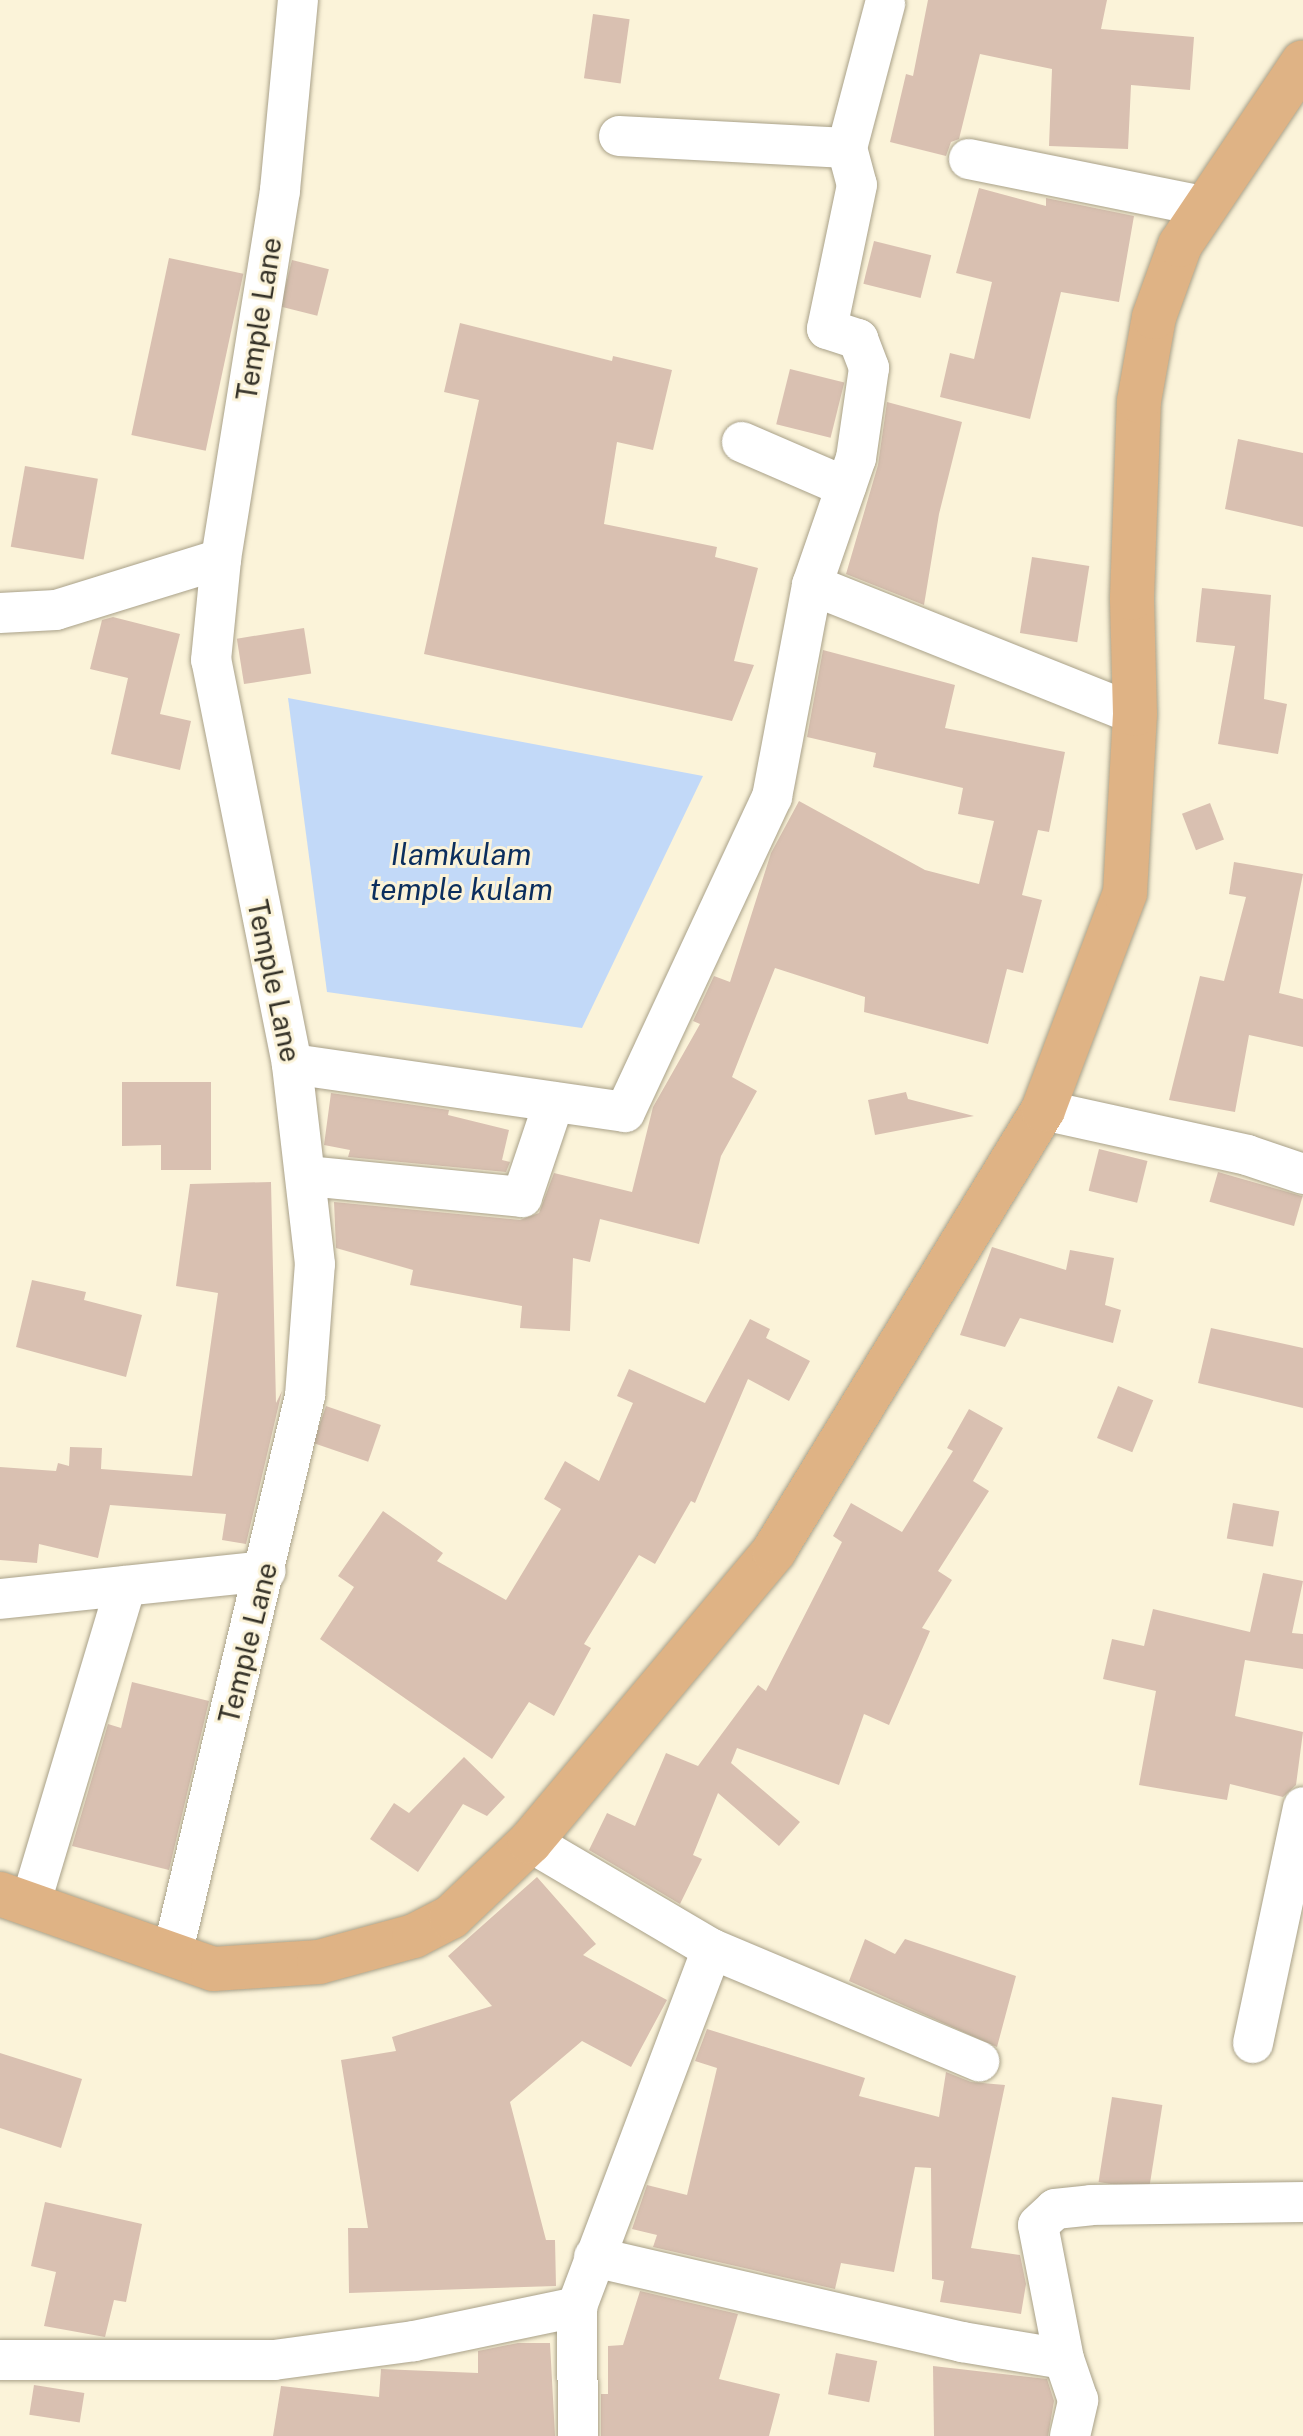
<!DOCTYPE html>
<html>
<head>
<meta charset="utf-8">
<style>
  body { margin:0 }
  #map { position:relative; width:1303px; height:2436px; overflow:hidden; background:#fbf3d9; font-family:"Public Sans",sans-serif }
  div>[style] { position:absolute }
  [style*='--x'] { left:calc(var(--x)*1px); top:calc(var(--y)*1px); width:calc(var(--w)*1px); rotate:calc(var(--a)*1deg) }
  .water>* { inset:0; background:#c2d9f8 }
  .building>* { inset:0; background:#d9c0b1; transform-origin:0 0 }
  .roads { filter:drop-shadow(0 0 2px #a9a189) drop-shadow(0 0 2px #a9a189) }
  .minor>* { height:40px; margin:-20px; padding:0 20px; transform-origin:20px; border-radius:20px; background:#fff }
  .major>* { height:44px; margin:-22px; padding:0 22px; transform-origin:22px; border-radius:22px; background:#dfb385 }
  span { translate:-50% -50%; white-space:nowrap; text-align:center; line-height:1.15; -webkit-text-stroke:6px #fbf3d9; paint-order:stroke }
  .street-label { font-size:28px; color:#353228 }
  .water-label { font-size:30px; color:#0b2e5d; font-style:italic }
</style>
</head>
<body>
<div id="map">
  <div class="water">
    <div style="clip-path:polygon(288px 698px,703px 776px,582px 1028px,327px 992px)"></div>
  </div>
  <div class="building">
    <div style="clip-path:polygon(928px 0,1107px 0,1101px 29px,1194px 37px,1190px 90px,1131px 85px,1128px 149px,1049px 146px,1052px 69px,980px 54px,959px 139px,951px 142px,946px 156px,890px 142px,906px 74px,913px 76px)"></div>
    <div style="left:593px;top:14px;width:37px;height:65px;rotate:8deg"></div>
    <div style="clip-path:polygon(979px 188px,1046px 206px,1046px 198px,1134px 216px,1119px 302px,1061px 292px,1030px 419px,940px 397px,950px 353px,974px 359px,992px 282px,956px 273px)"></div>
    <div style="left:874px;top:241px;width:59px;height:44px;rotate:14deg"></div>
    <div style="left:169px;top:258px;width:76px;height:181px;rotate:12deg"></div>
    <div style="left:292px;top:260px;width:38px;height:48px;rotate:14deg"></div>
    <div style="clip-path:polygon(460px 323px,612px 361px,613px 356px,672px 370px,653px 450px,617px 442px,604px 524px,717px 547px,715px 557px,758px 568px,734px 661px,754px 665px,732px 721px,424px 654px,479px 400px,444px 392px)"></div>
    <div style="left:790px;top:369px;width:56px;height:57px;rotate:14deg"></div>
    <div style="clip-path:polygon(887px 402px,962px 422px,939px 514px,924px 605px,846px 574px,878px 465px)"></div>
    <div style="clip-path:polygon(1238px 439px,1303px 453px,1303px 527px,1225px 509px)"></div>
    <div style="left:25px;top:466px;width:74px;height:82px;rotate:10deg"></div>
    <div style="left:1032px;top:557px;width:58px;height:77px;rotate:9deg"></div>
    <div style="clip-path:polygon(1202px 588px,1271px 595px,1264px 699px,1287px 704px,1278px 754px,1218px 744px,1235px 646px,1196px 642px)"></div>
    <div style="clip-path:polygon(113px 617px,180px 634px,160px 714px,191px 721px,180px 770px,111px 754px,128px 678px,90px 669px,102px 620px)"></div>
    <div style="left:304px;top:628px;width:46px;height:68px;rotate:81deg"></div>
    <div style="clip-path:polygon(823px 650px,955px 685px,945px 728px,1065px 752px,1049px 832px,1038px 830px,1022px 895px,1042px 900px,1023px 973px,1007px 969px,988px 1044px,864px 1012px,865px 997px,775px 968px,732px 1077px,757px 1091px,721px 1156px,699px 1244px,600px 1219px,590px 1262px,573px 1258px,570px 1331px,520px 1328px,522px 1306px,410px 1285px,413px 1270px,336px 1248px,334px 1202px,520px 1220px,539px 1213px,554px 1173px,632px 1192px,653px 1107px,700px 1024px,693px 1021px,714px 976px,730px 982px,771px 853px,799px 801px,925px 870px,979px 884px,994px 821px,958px 814px,963px 788px,873px 767px,876px 753px,807px 737px)"></div>
    <div style="left:1210px;top:803px;width:39px;height:30px;rotate:69deg"></div>
    <div style="clip-path:polygon(1234px 862px,1303px 874px,1279px 993px,1303px 999px,1303px 1047px,1249px 1035px,1235px 1112px,1169px 1100px,1200px 976px,1224px 981px,1246px 897px,1229px 894px)"></div>
    <div style="clip-path:polygon(122px 1082px,211px 1082px,211px 1170px,161px 1170px,161px 1145px,122px 1146px)"></div>
    <div style="clip-path:polygon(906px 1092px,908px 1099px,974px 1116px,875px 1135px,868px 1100px)"></div>
    <div style="clip-path:polygon(331px 1093px,449px 1110px,448px 1115px,509px 1130px,502px 1160px,510px 1162px,506px 1172px,348px 1157px,350px 1150px,324px 1145px)"></div>
    <div style="left:1099px;top:1149px;width:50px;height:43px;rotate:14deg"></div>
    <div style="left:1218px;top:1172px;width:88px;height:31px;rotate:16deg"></div>
    <div style="clip-path:polygon(271px 1182px,276px 1403px,282px 1391px,246px 1544px,222px 1540px,226px 1514px,110px 1505px,98px 1558px,39px 1544px,37px 1563px,0 1560px,0 1467px,56px 1471px,58px 1463px,69px 1466px,70px 1447px,102px 1448px,101px 1469px,192px 1476px,218px 1293px,176px 1286px,190px 1184px)"></div>
    <div style="clip-path:polygon(992px 1247px,1066px 1270px,1070px 1250px,1114px 1258px,1105px 1305px,1121px 1310px,1113px 1343px,1020px 1318px,1005px 1347px,960px 1335px)"></div>
    <div style="clip-path:polygon(32px 1280px,86px 1292px,84px 1300px,142px 1315px,126px 1377px,16px 1347px)"></div>
    <div style="clip-path:polygon(750px 1319px,770px 1329px,766px 1338px,810px 1361px,789px 1401px,748px 1379px,695px 1503px,691px 1501px,655px 1564px,639px 1555px,584px 1644px,591px 1648px,554px 1716px,529px 1702px,492px 1759px,320px 1639px,354px 1587px,338px 1576px,383px 1511px,443px 1553px,437px 1561px,506px 1600px,561px 1509px,544px 1499px,565px 1461px,599px 1481px,633px 1403px,617px 1396px,629px 1369px,705px 1403px)"></div>
    <div style="clip-path:polygon(1211px 1328px,1303px 1348px,1303px 1408px,1198px 1383px)"></div>
    <div style="left:1118px;top:1386px;width:38px;height:56px;rotate:22deg"></div>
    <div style="left:326px;top:1406px;width:58px;height:39px;rotate:19deg"></div>
    <div style="clip-path:polygon(969px 1409px,1003px 1428px,973px 1481px,989px 1491px,938px 1571px,952px 1580px,922px 1628px,930px 1631px,889px 1725px,864px 1714px,839px 1785px,737px 1748px,731px 1763px,800px 1822px,779px 1846px,718px 1793px,693px 1855px,702px 1859px,680px 1904px,589px 1850px,607px 1813px,635px 1826px,666px 1753px,698px 1766px,758px 1685px,766px 1691px,842px 1542px,833px 1536px,851px 1503px,902px 1532px,953px 1451px,947px 1448px)"></div>
    <div style="left:1233px;top:1503px;width:47px;height:36px;rotate:10deg"></div>
    <div style="clip-path:polygon(1263px 1573px,1303px 1581px,1292px 1633px,1303px 1634px,1303px 1669px,1245px 1660px,1235px 1716px,1303px 1732px,1296px 1785px,1283px 1797px,1230px 1784px,1227px 1800px,1139px 1785px,1156px 1691px,1103px 1679px,1112px 1639px,1144px 1646px,1153px 1609px,1250px 1632px)"></div>
    <div style="clip-path:polygon(132px 1682px,209px 1701px,169px 1870px,72px 1846px,108px 1724px,121px 1728px)"></div>
    <div style="clip-path:polygon(464px 1757px,505px 1797px,487px 1816px,463px 1804px,418px 1872px,370px 1839px,394px 1803px,409px 1813px)"></div>
    <div style="clip-path:polygon(537px 1877px,596px 1944px,583px 1955px,667px 2000px,631px 2067px,582px 2041px,510px 2102px,546px 2240px,555px 2240px,556px 2286px,349px 2293px,348px 2228px,368px 2228px,341px 2060px,396px 2051px,392px 2037px,492px 2006px,448px 1956px)"></div>
    <div style="clip-path:polygon(865px 1939px,895px 1954px,905px 1939px,1016px 1976px,997px 2047px,849px 1981px)"></div>
    <div style="clip-path:polygon(707px 2029px,865px 2078px,859px 2096px,939px 2117px,946px 2072px,971px 2082px,1005px 2085px,971px 2248px,1020px 2255px,1026px 2284px,1021px 2314px,940px 2302px,944px 2281px,932px 2279px,931px 2168px,915px 2167px,894px 2272px,841px 2263px,835px 2289px,653px 2247px,657px 2235px,632px 2229px,647px 2185px,687px 2195px,717px 2068px,695px 2061px)"></div>
    <div style="clip-path:polygon(0 2053px,82px 2079px,61px 2148px,0 2128px)"></div>
    <div style="left:1112px;top:2097px;width:51px;height:86px;rotate:9deg"></div>
    <div style="clip-path:polygon(45px 2202px,142px 2224px,126px 2302px,114px 2300px,105px 2337px,44px 2326px,56px 2272px,31px 2266px)"></div>
    <div style="clip-path:polygon(640px 2291px,738px 2314px,719px 2379px,780px 2394px,769px 2436px,601px 2436px,601px 2394px,608px 2394px,608px 2346px,623px 2345px)"></div>
    <div style="clip-path:polygon(518px 2343px,550px 2343px,555px 2436px,273px 2436px,281px 2386px,379px 2397px,381px 2369px,478px 2373px,478px 2351px)"></div>
    <div style="left:836px;top:2353px;width:42px;height:42px;rotate:11deg"></div>
    <div style="clip-path:polygon(933px 2366px,1047px 2379px,1054px 2401px,1048px 2436px,934px 2436px)"></div>
    <div style="left:34px;top:2385px;width:51px;height:30px;rotate:9deg"></div>
  </div>
  <div class="roads">
    <div class="minor">
      <div style="--x:619;--y:136;--w:228;--a:3"></div>
      <div style="--x:847;--y:148;--w:38;--a:75"></div>
      <div style="--x:857;--y:185;--w:147;--a:101.8"></div>
      <div style="--x:827;--y:329;--w:33;--a:18"></div>
      <div style="--x:858;--y:339;--w:31;--a:69"></div>
      <div style="--x:869;--y:368;--w:91;--a:98.2"></div>
      <div style="--x:856;--y:458;--w:134;--a:109.1"></div>
      <div style="--x:847;--y:148;--w:149;--a:-75.2"></div>
      <div style="--x:969;--y:159;--w:239;--a:11.4"></div>
      <div style="--x:742;--y:442;--w:113;--a:23.4"></div>
      <div style="--x:0;--y:613;--w:56;--a:-3.1"></div>
      <div style="--x:56;--y:610;--w:173;--a:-17.2"></div>
      <div style="--x:292;--y:1064;--w:336;--a:8.2"></div>
      <div style="--x:625;--y:1112;--w:348;--a:-65"></div>
      <div style="--x:772;--y:797;--w:216;--a:-79.3"></div>
      <div style="--x:812;--y:585;--w:348;--a:21.8"></div>
      <div style="--x:1043;--y:1110;--w:209;--a:12.4"></div>
      <div style="--x:1247;--y:1155;--w:59;--a:18.7"></div>
      <div style="--x:308;--y:1176;--w:215;--a:5.6"></div>
      <div style="--x:522;--y:1197;--w:100;--a:-71.4"></div>
      <div style="--x:0;--y:1599;--w:267;--a:-6"></div>
      <div style="--x:530;--y:1842;--w:211;--a:30.5"></div>
      <div style="--x:712;--y:1949;--w:383;--a:110.7"></div>
      <div style="--x:577;--y:2307;--w:129;--a:89.6"></div>
      <div style="--x:30;--y:1905;--w:333;--a:-73.3"></div>
      <div style="--x:712;--y:1949;--w:290;--a:22.8"></div>
      <div style="--x:172;--y:1955;--w:575;--a:-76.62"></div>
      <div style="--x:305;--y:1396;--w:132;--a:-85.7"></div>
      <div style="--x:315;--y:1264;--w:201;--a:-96.6"></div>
      <div style="--x:292;--y:1064;--w:412;--a:-101.3"></div>
      <div style="--x:211;--y:660;--w:101;--a:-84.3"></div>
      <div style="--x:221;--y:559;--w:374;--a:-80.9"></div>
      <div style="--x:280;--y:190;--w:191;--a:-84.6"></div>
      <div style="--x:1253;--y:2043;--w:241;--a:-78"></div>
      <div style="--x:594;--y:2257;--w:378;--a:13"></div>
      <div style="--x:962;--y:2342;--w:103;--a:9.5"></div>
      <div style="--x:0;--y:2360;--w:274;--a:0"></div>
      <div style="--x:274;--y:2360;--w:141;--a:-7.7"></div>
      <div style="--x:414;--y:2341;--w:167;--a:-11.8"></div>
      <div style="--x:1070;--y:2436;--w:37;--a:-77"></div>
      <div style="--x:1078;--y:2400;--w:43;--a:-108.9"></div>
      <div style="--x:1064;--y:2359;--w:136;--a:-101"></div>
      <div style="--x:1038;--y:2225;--w:23;--a:-43"></div>
      <div style="--x:1055;--y:2209;--w:36;--a:-6"></div>
      <div style="--x:1091;--y:2205;--w:212;--a:-0.8"></div>
    </div>
    <div class="major">
      <div style="--x:0;--y:1894;--w:226;--a:19.4"></div>
      <div style="--x:213;--y:1969;--w:106;--a:-3.8"></div>
      <div style="--x:319;--y:1962;--w:98;--a:-15.3"></div>
      <div style="--x:414;--y:1936;--w:42;--a:-27.2"></div>
      <div style="--x:451;--y:1917;--w:109;--a:-43.5"></div>
      <div style="--x:530;--y:1842;--w:380;--a:-50"></div>
      <div style="--x:774;--y:1551;--w:517;--a:-58.62"></div>
      <div style="--x:1043;--y:1110;--w:232;--a:-69.3"></div>
      <div style="--x:1125;--y:893;--w:179;--a:-86.8"></div>
      <div style="--x:1135;--y:714;--w:116;--a:-91.5"></div>
      <div style="--x:1132;--y:598;--w:197;--a:-88"></div>
      <div style="--x:1139;--y:401;--w:85;--a:-79.9"></div>
      <div style="--x:1154;--y:317;--w:77;--a:-70.1"></div>
      <div style="--x:1180;--y:245;--w:220;--a:-56.1"></div>
    </div>
  </div>
  <div class="street-label">
    <span style="left:259px;top:319px;rotate:-81deg">Temple Lane</span>
    <span style="left:274px;top:981px;rotate:78deg">Temple Lane</span>
    <span style="left:248px;top:1643px;rotate:-76deg">Temple Lane</span>
  </div>
  <div class="water-label">
    <span style="left:461px;top:871px">Ilamkulam<br>temple kulam</span>
  </div>
</div>
</body>
</html>
